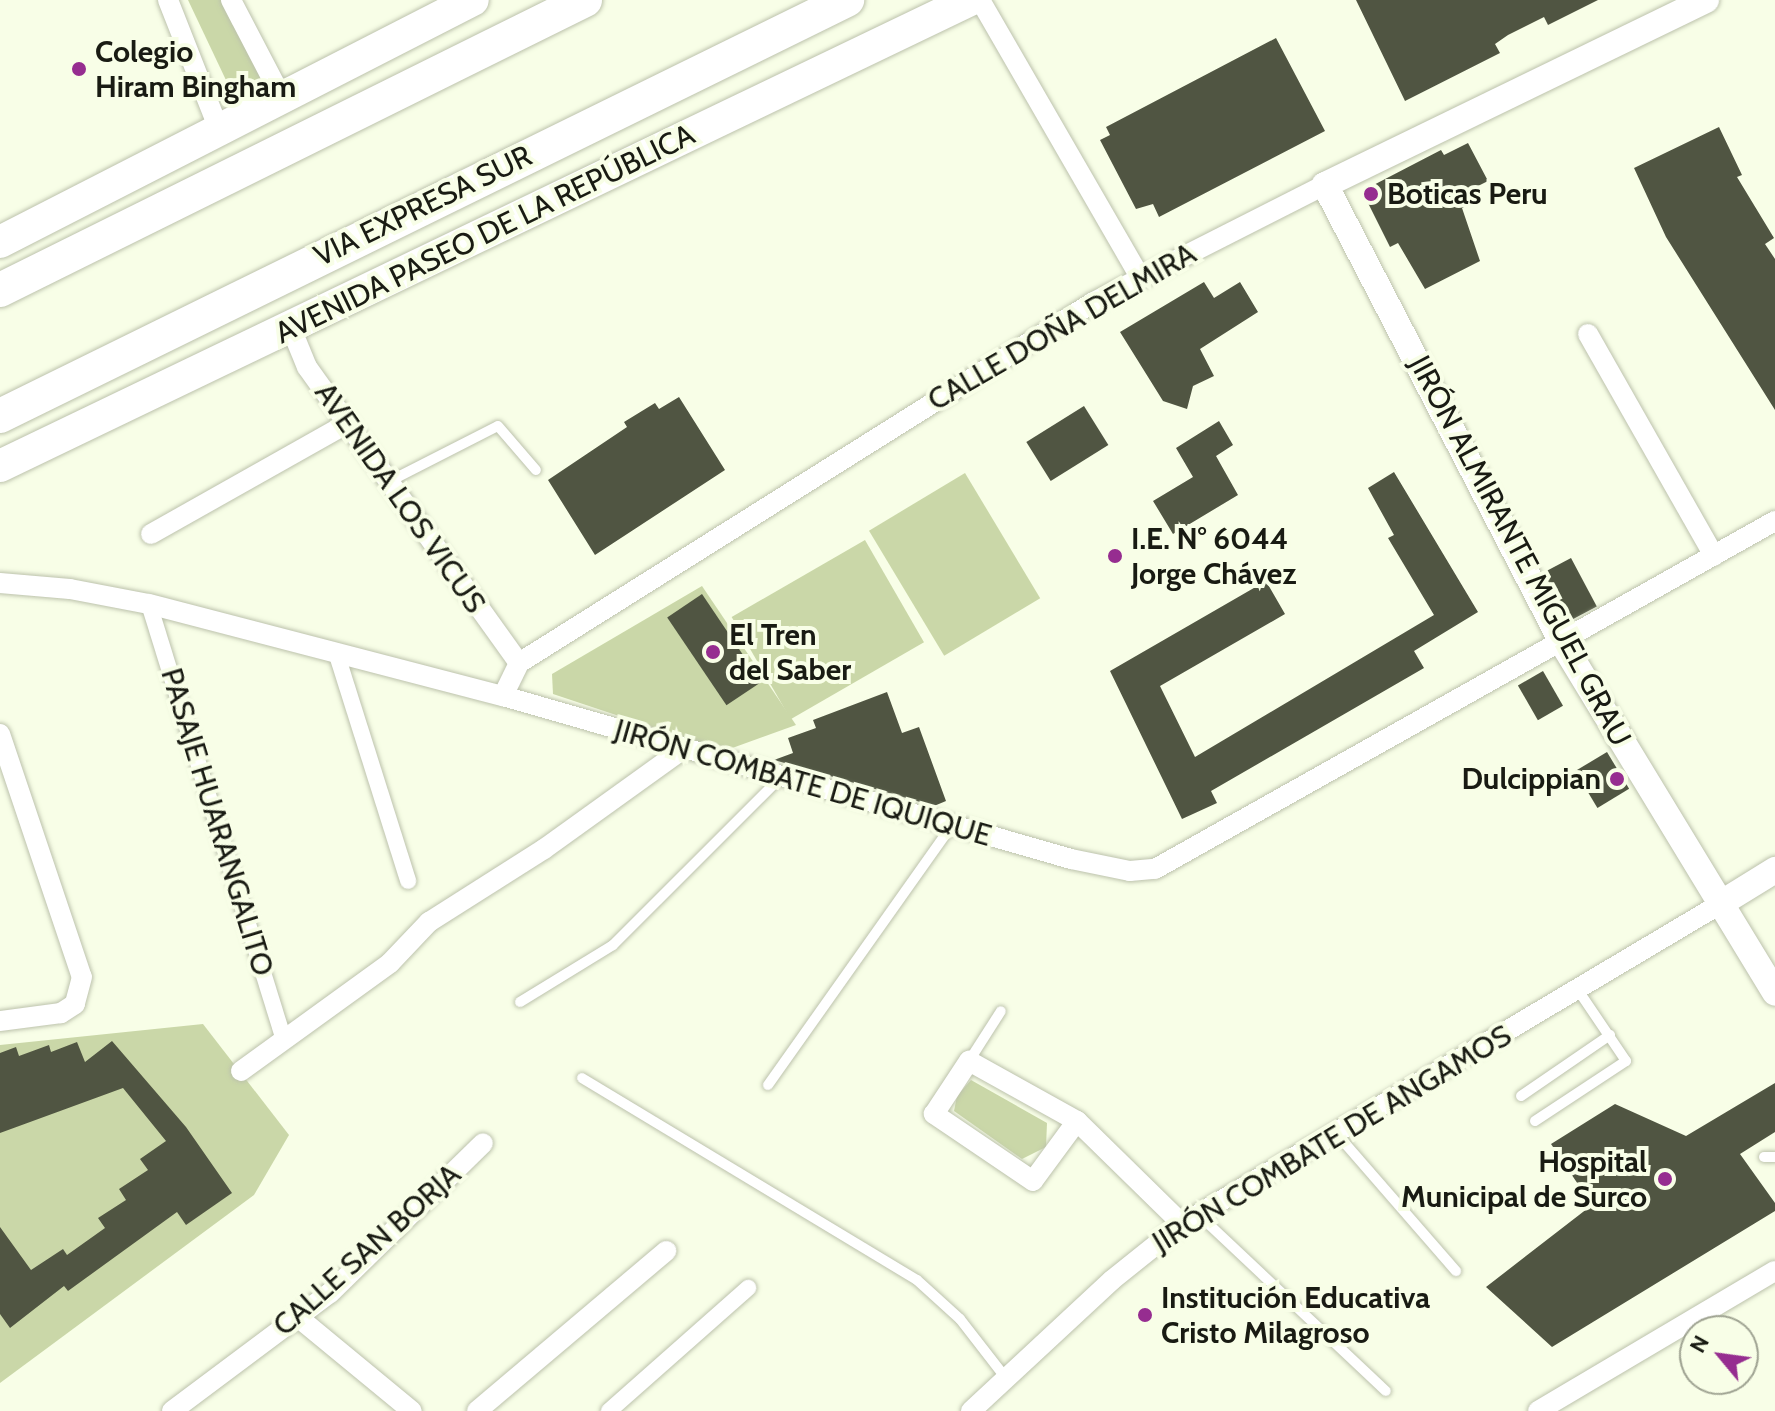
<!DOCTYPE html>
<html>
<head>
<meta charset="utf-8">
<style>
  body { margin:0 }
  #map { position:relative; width:1775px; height:1411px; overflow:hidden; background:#f8fee7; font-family:Cabin,sans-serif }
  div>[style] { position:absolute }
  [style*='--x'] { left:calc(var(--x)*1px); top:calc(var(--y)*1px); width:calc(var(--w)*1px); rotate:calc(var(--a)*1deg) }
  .green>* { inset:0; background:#cad7a8; transform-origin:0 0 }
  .building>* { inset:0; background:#505542; transform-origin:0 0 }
  .roads { filter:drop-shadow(0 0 2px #bcc2ac) drop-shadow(0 0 2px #bcc2ac) }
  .service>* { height:10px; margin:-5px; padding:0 5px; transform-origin:5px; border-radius:5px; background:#fff }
  .pedestrian>* { height:16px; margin:-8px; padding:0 8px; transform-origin:8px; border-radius:8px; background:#fff }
  .minor>* { height:20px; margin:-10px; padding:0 10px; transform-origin:10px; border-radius:10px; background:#fff }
  .tertiary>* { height:26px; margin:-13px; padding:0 13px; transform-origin:13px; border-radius:13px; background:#fff }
  .primary>* { height:32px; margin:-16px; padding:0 16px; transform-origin:16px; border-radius:16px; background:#fff }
  .trunk>* { height:34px; margin:-17px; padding:0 17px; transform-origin:17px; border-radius:17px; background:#fff }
  .dots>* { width:22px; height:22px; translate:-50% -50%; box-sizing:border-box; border:4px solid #f8fee7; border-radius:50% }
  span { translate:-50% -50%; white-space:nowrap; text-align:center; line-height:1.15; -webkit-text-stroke:8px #f8fee7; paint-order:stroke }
  .poi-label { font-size:30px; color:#191b13; font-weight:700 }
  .left { translate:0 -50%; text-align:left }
  .right { translate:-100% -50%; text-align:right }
  .street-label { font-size:30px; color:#191b13 }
  .north { position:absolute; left:1679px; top:1315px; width:80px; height:80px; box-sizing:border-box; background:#f8fee7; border:2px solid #9fa392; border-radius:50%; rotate:299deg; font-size:22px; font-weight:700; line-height:32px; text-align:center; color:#191b13 }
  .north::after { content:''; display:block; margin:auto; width:28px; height:36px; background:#962d90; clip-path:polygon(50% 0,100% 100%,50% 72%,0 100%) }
</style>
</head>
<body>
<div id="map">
  <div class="green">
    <div style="clip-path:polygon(188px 0,223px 0,265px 80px,234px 97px)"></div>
    <div style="left:965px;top:473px;width:146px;height:112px;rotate:59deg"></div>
    <div style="left:865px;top:540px;width:118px;height:154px;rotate:60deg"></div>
    <div style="clip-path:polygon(702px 586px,796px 725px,724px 751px,553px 694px,552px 674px)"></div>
    <div style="clip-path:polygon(203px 1024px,289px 1135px,254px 1195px,0 1383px,0 1045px)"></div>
    <div style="clip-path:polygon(971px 1080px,1047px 1123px,1046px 1147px,1022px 1159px,954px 1111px,957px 1096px)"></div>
  </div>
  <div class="building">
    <div style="clip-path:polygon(1356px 0,1598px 0,1548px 25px,1544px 17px,1508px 35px,1495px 44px,1500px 53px,1405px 101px)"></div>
    <div style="clip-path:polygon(1276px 38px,1325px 131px,1159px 217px,1153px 204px,1136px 209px,1100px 140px,1110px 135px,1106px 127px)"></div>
    <div style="clip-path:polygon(1719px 127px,1742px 175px,1737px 177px,1774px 238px,1765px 244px,1775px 259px,1775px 410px,1666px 237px,1634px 168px)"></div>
    <div style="clip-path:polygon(1468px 143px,1488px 181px,1474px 188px,1480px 199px,1462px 208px,1480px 261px,1425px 289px,1398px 243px,1390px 247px,1362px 191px,1441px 150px,1444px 155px)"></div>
    <div style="clip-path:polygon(1204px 282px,1214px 298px,1240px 282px,1258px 312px,1200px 349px,1214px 376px,1193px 386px,1187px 409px,1163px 401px,1120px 332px)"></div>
    <div style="clip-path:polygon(679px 397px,725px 470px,595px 555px,548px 480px,627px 427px,624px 422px,655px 403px,659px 409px)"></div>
    <div style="left:1084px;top:406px;width:46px;height:68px;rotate:58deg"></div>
    <div style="clip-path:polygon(1219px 421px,1233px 445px,1216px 456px,1238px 495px,1173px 534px,1153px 501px,1193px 477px,1176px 448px)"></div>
    <div style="clip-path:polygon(1394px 472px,1478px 612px,1414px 651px,1424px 668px,1211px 791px,1217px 803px,1182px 819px,1110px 671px,1266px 581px,1285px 614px,1160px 686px,1195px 757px,1434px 615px,1388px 538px,1394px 535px,1368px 488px)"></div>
    <div style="left:1571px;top:558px;width:55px;height:31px;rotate:62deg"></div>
    <div style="left:702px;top:594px;width:106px;height:42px;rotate:56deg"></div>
    <div style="left:1543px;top:671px;width:40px;height:29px;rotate:60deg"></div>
    <div style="clip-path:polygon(887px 692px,902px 733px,919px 727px,946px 801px,934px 806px,774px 760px,793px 753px,788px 738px,816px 728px,813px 720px)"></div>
    <div style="left:1607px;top:752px;width:43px;height:37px;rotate:59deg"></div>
    <div style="clip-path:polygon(112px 1041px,186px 1127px,232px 1193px,186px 1225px,177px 1212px,68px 1291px,64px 1286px,10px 1328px,0 1314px,0 1227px,31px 1270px,63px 1249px,67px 1255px,105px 1228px,98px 1218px,126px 1200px,119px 1189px,148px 1170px,140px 1159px,166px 1141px,123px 1088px,0 1133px,0 1053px,16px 1047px,19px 1056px,49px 1045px,51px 1052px,77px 1042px,85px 1062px)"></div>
    <div style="clip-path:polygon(1775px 1083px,1775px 1132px,1740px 1154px,1775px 1203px,1775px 1211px,1552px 1347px,1486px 1287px,1592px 1205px,1551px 1144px,1615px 1104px,1686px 1136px)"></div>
  </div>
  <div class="roads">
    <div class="service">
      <div style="--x:388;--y:482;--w:123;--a:-27"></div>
      <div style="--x:498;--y:426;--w:58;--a:49.2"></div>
      <div style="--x:520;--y:1002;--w:109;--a:-31.5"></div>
      <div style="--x:613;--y:945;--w:238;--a:-45"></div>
      <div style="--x:969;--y:1061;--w:59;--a:-57.4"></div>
      <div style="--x:582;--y:1078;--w:391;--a:31.1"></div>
      <div style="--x:917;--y:1280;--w:58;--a:42.2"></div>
      <div style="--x:960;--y:1319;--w:73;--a:52.2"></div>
      <div style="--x:768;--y:1085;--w:319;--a:-54.7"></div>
      <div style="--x:1521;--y:1096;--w:108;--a:-34.4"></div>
      <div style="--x:1535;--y:1121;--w:109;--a:-33.4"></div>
      <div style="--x:1626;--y:1061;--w:86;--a:-124.1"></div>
      <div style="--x:1336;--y:1133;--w:183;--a:49"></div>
      <div style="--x:1764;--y:1157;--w:11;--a:0"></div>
      <div style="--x:1198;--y:1214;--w:258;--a:43.3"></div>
    </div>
    <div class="pedestrian">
      <div style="--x:149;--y:604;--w:455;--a:72.8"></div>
      <div style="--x:336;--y:652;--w:240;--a:72.5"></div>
      <div style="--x:609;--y:1411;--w:186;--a:-41.5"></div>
    </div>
    <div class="minor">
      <div style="--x:168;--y:0;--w:142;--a:68.5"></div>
      <div style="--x:231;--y:0;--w:113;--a:62.5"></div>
      <div style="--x:980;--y:0;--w:318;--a:60"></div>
      <div style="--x:291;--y:328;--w:42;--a:67.7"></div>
      <div style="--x:307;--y:367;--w:364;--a:54.4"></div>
      <div style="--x:1588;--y:334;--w:255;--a:60.4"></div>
      <div style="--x:151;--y:534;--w:224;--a:-29.4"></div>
      <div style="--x:0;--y:583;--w:70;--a:4.9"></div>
      <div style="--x:70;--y:589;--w:80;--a:10.8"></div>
      <div style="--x:149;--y:604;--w:366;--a:14.6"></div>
      <div style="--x:503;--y:696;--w:591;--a:16.01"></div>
      <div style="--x:1071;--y:859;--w:60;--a:11.5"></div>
      <div style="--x:1130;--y:871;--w:25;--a:-5"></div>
      <div style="--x:1155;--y:869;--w:711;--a:-29.31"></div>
      <div style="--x:503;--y:696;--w:37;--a:-64"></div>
      <div style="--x:519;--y:663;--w:677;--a:-32.14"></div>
      <div style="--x:1092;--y:303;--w:261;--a:-26.9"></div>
      <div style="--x:0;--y:734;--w:256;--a:71.4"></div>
      <div style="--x:82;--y:977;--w:28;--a:105"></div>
      <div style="--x:75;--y:1004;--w:17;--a:147"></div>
      <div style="--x:61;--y:1013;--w:62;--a:172.5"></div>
      <div style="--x:241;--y:1071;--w:184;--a:-35.9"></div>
      <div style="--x:390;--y:963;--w:57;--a:-46.4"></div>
      <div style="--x:429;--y:922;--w:136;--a:-32.4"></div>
      <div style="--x:544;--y:849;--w:171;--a:-35.7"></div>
      <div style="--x:1077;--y:1121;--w:74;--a:126.3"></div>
      <div style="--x:1033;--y:1181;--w:120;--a:-145.9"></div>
      <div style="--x:934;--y:1114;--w:64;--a:-56.6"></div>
      <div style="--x:969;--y:1061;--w:124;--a:29.1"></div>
      <div style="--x:1077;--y:1121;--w:147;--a:44.4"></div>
      <div style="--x:299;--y:1318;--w:146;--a:39.5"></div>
      <div style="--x:172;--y:1411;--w:197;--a:-36.8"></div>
      <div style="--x:330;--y:1293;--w:214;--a:-44.4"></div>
      <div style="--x:477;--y:1411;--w:248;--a:-40.2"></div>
      <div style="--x:971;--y:1411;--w:192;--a:-42.9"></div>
      <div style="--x:1112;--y:1280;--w:90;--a:-38.7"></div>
      <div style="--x:1182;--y:1224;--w:626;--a:-30.74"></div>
      <div style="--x:1538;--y:1411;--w:275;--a:-30.6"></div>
    </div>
    <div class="tertiary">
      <div style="--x:1706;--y:0;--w:424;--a:154.1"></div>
      <div style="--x:1325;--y:185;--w:517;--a:62.59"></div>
      <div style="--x:1563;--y:644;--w:408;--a:58.7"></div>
      <div style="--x:1720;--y:904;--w:65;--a:-31.7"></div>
    </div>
    <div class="primary">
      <div style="--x:0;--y:242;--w:531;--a:-27.1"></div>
      <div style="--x:0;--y:466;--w:1076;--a:-25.66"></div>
    </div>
    <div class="trunk">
      <div style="--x:0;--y:290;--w:653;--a:-26.37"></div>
      <div style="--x:0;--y:416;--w:944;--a:-26.16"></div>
    </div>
  </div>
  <div class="dots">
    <div style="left:79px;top:69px;background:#962d90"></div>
    <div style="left:1371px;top:194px;background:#962d90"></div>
    <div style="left:1115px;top:556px;background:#962d90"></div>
    <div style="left:713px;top:652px;background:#962d90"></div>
    <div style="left:1617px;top:779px;background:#962d90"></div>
    <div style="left:1665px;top:1179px;background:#962d90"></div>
    <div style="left:1145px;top:1315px;background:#962d90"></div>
  </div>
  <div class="poi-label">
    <span class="left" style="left:95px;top:69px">Colegio<br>Hiram Bingham</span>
    <span class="left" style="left:1387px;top:194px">Boticas Peru</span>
    <span class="left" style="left:1131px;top:556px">I.E. N° 6044<br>Jorge Chávez</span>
    <span class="left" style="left:729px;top:652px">El Tren<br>del Saber</span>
    <span class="right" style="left:1601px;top:779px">Dulcippian</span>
    <span class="right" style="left:1647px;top:1179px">Hospital<br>Municipal de Surco</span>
    <span class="left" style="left:1161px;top:1315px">Institución Educativa<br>Cristo Milagroso</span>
  </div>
  <div class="street-label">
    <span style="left:423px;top:206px;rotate:-26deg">VIA EXPRESA SUR</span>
    <span style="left:485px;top:234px;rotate:-26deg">AVENIDA PASEO DE LA REPÚBLICA</span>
    <span style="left:1062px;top:327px;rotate:-30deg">CALLE DOÑA DELMIRA</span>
    <span style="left:400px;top:498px;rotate:55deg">AVENIDA LOS VICUS</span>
    <span style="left:1520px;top:551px;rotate:62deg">JIRÓN ALMIRANTE MIGUEL GRAU</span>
    <span style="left:803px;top:783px;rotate:16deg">JIRÓN COMBATE DE IQUIQUE</span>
    <span style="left:217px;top:822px;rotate:73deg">PASAJE HUARANGALITO</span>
    <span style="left:1332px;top:1139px;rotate:-31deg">JIRÓN COMBATE DE ANGAMOS</span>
    <span style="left:367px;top:1250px;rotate:-42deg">CALLE SAN BORJA</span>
  </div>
  <div class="north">N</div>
</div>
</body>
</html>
